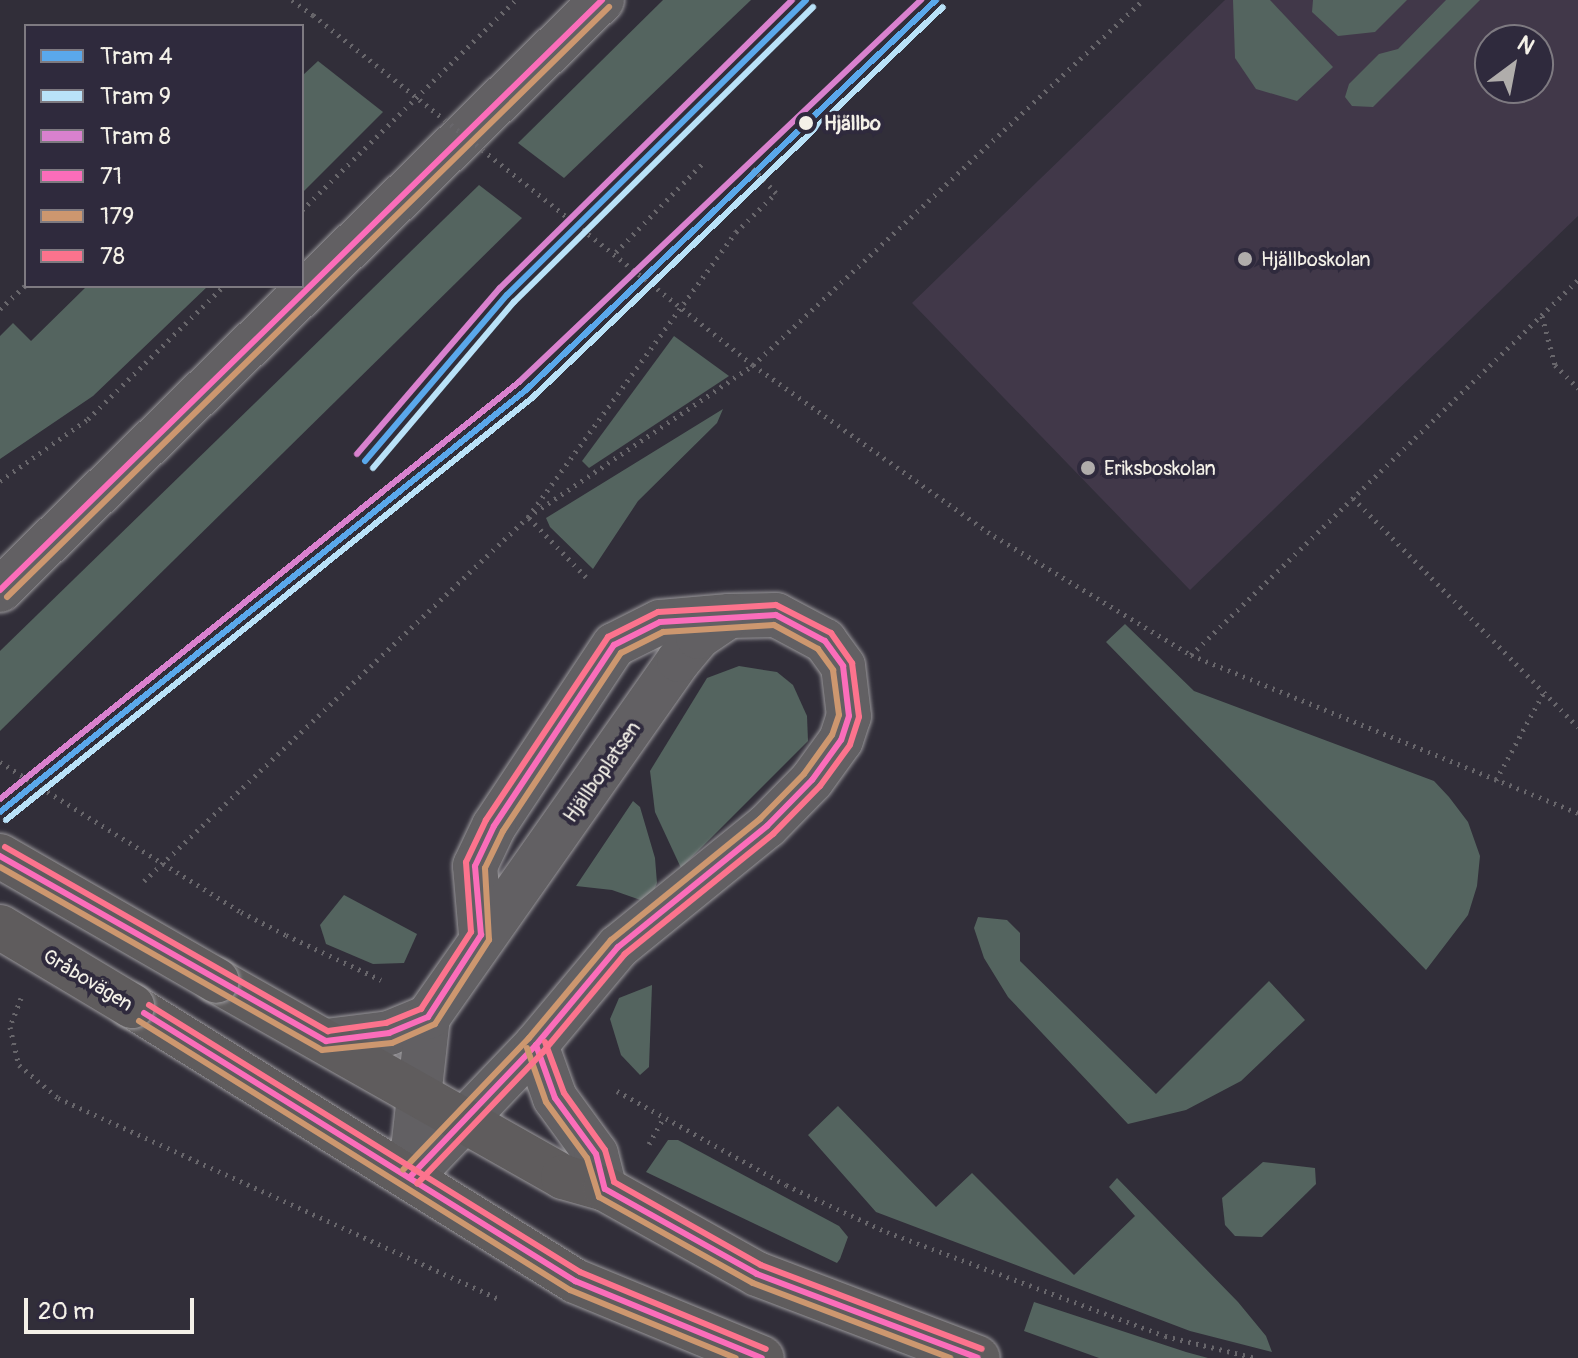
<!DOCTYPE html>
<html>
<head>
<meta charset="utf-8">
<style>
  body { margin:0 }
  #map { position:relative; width:1578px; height:1358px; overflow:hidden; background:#312e39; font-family:Pangolin,sans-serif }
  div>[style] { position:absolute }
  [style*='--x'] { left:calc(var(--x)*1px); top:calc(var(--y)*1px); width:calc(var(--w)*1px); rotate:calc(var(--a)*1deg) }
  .built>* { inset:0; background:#413849 }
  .green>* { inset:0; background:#54645f }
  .path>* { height:5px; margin-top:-2.5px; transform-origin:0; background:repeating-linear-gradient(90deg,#68666b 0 2px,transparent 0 8px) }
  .roads { filter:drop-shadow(0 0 2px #9a989b) drop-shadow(0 0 2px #9a989b) }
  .minor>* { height:44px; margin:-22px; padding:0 22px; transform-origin:22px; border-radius:22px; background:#626063 }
  .major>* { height:44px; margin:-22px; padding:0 22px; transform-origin:22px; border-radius:22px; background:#5f5c5d }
  .path-bridge>* { height:5px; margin-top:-2.5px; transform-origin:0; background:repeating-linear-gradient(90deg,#68666b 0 2px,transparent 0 8px) }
  .bridges { filter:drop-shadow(0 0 2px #9a989b) drop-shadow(0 0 2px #9a989b) }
  .major-bridge>* { height:44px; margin:-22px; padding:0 22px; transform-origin:22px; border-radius:22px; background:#5f5c5d }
  .bus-1>* { height:6px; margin:-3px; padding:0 3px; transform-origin:3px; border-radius:3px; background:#fb6dba }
  .bus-2>* { height:6px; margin:-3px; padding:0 3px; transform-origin:3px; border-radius:3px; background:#cd976f }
  .bus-3>* { height:6px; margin:-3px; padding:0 3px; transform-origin:3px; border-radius:3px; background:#fc738d }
  .tram-1>* { height:6px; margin:-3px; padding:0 3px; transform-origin:3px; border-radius:3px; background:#5aa8eb }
  .tram-2>* { height:6px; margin:-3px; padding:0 3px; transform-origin:3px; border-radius:3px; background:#b9e2f8 }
  .tram-3>* { height:6px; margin:-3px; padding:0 3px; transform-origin:3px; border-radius:3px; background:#d981ce }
  .dots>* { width:22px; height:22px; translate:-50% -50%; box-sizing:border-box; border:4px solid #2f2a3d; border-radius:50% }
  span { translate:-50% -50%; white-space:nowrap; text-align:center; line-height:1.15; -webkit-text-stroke:8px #2f2a3d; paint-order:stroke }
  .stop-label { font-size:20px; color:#f4f1e8; font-weight:700 }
  .left { translate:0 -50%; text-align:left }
  .poi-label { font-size:20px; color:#f4f1e8 }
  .street-label { font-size:20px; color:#f4f1e8 }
  .legend { position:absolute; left:24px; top:24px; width:280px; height:264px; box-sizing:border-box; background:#2f2a3d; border:2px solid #7e7a81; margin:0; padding:10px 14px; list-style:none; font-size:24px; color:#f4f1e8 }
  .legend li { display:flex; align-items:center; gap:16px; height:40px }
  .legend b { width:40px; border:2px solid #7e7a81 }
  .north { position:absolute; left:1474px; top:24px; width:80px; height:80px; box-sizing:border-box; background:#2f2a3d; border:2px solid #7e7a81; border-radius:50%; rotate:32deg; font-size:22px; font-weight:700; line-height:32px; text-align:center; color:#f4f1e8 }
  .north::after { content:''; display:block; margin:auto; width:28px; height:36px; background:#b0adab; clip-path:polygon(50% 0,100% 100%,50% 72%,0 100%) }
  .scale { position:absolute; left:24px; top:1298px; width:170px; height:36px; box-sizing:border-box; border:4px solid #f4f1e8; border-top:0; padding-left:10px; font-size:24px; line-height:28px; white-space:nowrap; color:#f4f1e8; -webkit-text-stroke:6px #2f2a3d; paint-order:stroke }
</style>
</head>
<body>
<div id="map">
  <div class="built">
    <div style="clip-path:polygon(evenodd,1225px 0,1578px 0,1578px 216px,1190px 590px,912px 303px,1225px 0,1490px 40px,1538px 40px,1538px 88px,1490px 88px,1490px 40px)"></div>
  </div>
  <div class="green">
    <div style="clip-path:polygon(663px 0,751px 0,564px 178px,518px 143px)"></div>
    <div style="clip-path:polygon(1233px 0,1270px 0,1333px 67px,1297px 101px,1256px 89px,1235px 58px)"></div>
    <div style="clip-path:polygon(1313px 0,1407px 0,1375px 32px,1338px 36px,1312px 12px)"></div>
    <div style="clip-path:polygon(1446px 0,1480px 0,1373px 107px,1352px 106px,1345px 97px,1349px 84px,1379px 54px,1398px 49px)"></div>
    <div style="clip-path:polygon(318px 61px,383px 112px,302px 193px,302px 76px)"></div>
    <div style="clip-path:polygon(479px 185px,522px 218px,0 731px,0 651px)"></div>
    <div style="clip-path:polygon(87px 286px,208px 286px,93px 396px,0 459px,0 336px,13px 323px,31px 341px)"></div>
    <div style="clip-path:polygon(674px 336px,729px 376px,589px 468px,582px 461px)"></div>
    <div style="clip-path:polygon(723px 409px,717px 423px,638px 501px,593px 569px,550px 527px,546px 518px)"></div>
    <div style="clip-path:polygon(1125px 624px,1194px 691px,1434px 781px,1449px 797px,1468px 822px,1480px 856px,1477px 886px,1468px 915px,1426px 970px,1106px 642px)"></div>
    <div style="clip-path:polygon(739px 666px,777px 672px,793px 685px,807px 716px,808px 741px,681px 868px,655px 812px,650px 771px,707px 678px)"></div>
    <div style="clip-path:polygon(633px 801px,640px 807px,655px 858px,657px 883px,649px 903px,612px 890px,576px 886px)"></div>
    <div style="clip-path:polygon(344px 895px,417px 934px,404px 963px,373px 964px,326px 944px,320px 925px)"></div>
    <div style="clip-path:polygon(978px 917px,1007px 920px,1020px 933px,1020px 961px,1156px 1094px,1269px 981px,1305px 1020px,1241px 1081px,1186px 1110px,1128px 1124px,1008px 997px,984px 958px,974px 928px)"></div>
    <div style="clip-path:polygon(652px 985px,649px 1067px,640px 1075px,621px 1055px,610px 1019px,619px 998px)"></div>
    <div style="clip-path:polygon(838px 1106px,936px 1207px,972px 1173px,1074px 1275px,1135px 1216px,1109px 1187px,1117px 1178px,1238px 1302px,1266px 1336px,1272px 1352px,1190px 1331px,876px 1212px,808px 1135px)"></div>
    <div style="clip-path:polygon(668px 1140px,678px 1140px,839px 1226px,848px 1237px,840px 1259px,837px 1263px,646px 1172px)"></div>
    <div style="clip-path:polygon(1263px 1162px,1315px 1168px,1316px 1184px,1262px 1237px,1235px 1236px,1225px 1225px,1222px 1198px)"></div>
    <div style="clip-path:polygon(1034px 1302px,1186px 1352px,1208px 1358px,1099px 1358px,1024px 1331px)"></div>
  </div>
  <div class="path">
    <div style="--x:292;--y:0;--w:26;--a:36"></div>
    <div style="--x:302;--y:210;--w:300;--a:-44.5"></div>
    <div style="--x:616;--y:252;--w:123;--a:-45.7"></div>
    <div style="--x:0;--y:309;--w:35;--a:-43"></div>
    <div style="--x:1542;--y:316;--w:51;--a:75.1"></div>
    <div style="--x:1555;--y:365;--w:33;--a:45"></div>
    <div style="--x:753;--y:365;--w:296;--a:35.4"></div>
    <div style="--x:994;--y:536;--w:230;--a:31.1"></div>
    <div style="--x:1191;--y:655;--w:539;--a:-44.1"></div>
    <div style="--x:0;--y:481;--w:108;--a:-35.2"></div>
    <div style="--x:88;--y:419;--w:190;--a:-44.4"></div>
    <div style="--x:1353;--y:498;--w:321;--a:45.5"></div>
    <div style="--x:586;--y:577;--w:83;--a:-134"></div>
    <div style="--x:528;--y:517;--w:353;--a:-53.9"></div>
    <div style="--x:736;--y:232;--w:56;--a:-44.3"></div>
    <div style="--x:776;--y:193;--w:42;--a:-133.1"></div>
    <div style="--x:1191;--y:655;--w:418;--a:22.2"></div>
    <div style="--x:1496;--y:780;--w:100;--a:-61.4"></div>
    <div style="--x:144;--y:881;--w:529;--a:-43.47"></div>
    <div style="--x:528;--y:517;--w:272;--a:-34"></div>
    <div style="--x:753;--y:365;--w:534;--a:-43.1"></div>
    <div style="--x:286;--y:935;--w:105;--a:25.3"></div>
    <div style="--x:21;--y:998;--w:31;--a:111"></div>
    <div style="--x:10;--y:1027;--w:39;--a:77"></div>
    <div style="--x:19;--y:1065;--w:51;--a:40.2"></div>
    <div style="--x:58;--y:1098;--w:485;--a:24.5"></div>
    <div style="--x:617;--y:1091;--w:193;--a:29.1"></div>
    <div style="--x:786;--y:1185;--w:111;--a:25"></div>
    <div style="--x:887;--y:1232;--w:297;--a:20.5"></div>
    <div style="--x:1165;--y:1336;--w:94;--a:13.6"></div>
    <div style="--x:649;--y:1144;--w:31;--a:-61"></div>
  </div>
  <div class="roads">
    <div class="minor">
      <div style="--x:0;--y:590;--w:843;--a:-44.42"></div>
      <div style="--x:326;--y:1041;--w:64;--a:-7.2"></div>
      <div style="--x:389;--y:1033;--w:42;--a:-22.3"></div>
      <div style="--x:536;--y:1045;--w:56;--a:70.3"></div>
      <div style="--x:555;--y:1098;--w:69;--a:53.8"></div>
      <div style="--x:596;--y:1154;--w:36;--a:76"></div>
      <div style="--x:410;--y:1177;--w:182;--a:-46.3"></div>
      <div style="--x:536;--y:1045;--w:128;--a:-50.1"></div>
      <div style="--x:618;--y:947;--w:192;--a:-39.1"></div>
      <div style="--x:767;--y:826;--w:64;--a:-45.6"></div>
      <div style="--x:812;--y:780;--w:49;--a:-54.1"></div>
      <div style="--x:841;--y:740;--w:25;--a:-72"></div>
      <div style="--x:849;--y:716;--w:50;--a:-96.8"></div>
      <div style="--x:843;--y:666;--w:31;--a:-126"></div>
      <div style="--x:825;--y:641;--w:55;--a:-152"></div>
      <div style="--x:776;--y:615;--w:47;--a:178.8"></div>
      <div style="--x:729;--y:616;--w:69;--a:175"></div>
      <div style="--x:660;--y:622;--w:51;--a:153.4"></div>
      <div style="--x:614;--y:645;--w:217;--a:123.5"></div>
      <div style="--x:494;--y:826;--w:44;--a:115.4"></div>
      <div style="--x:475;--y:866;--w:69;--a:85"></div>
      <div style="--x:410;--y:1177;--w:161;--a:-83.6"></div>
      <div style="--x:428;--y:1017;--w:436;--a:-54.9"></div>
      <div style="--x:679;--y:660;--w:30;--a:-50"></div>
      <div style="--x:698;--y:637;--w:37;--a:-34"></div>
    </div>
    <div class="major">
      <div style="--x:217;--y:981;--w:398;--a:29.5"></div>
      <div style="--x:563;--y:1177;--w:44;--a:15.9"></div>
      <div style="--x:605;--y:1189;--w:174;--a:29.2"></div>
      <div style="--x:757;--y:1274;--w:236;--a:20.8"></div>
      <div style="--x:132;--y:1006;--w:521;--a:31.83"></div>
      <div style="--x:575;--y:1281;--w:202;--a:22.4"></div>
    </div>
  </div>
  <div class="path-bridge">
    <div style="--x:313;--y:15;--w:562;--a:38.5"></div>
    <div style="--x:0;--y:762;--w:284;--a:31.9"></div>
    <div style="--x:241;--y:912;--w:51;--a:27.1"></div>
  </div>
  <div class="bridges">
    <div class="major-bridge">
      <div style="--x:0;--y:856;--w:250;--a:29.9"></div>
      <div style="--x:0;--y:927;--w:154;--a:30.9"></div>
    </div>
  </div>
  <div class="bus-1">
    <div style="--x:0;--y:590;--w:843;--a:-44.42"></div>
    <div style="--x:0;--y:856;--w:375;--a:29.6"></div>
    <div style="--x:326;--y:1041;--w:64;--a:-7.2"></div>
    <div style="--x:389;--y:1033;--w:42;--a:-22.3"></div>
    <div style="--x:428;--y:1017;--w:98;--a:-57.1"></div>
    <div style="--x:481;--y:935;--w:69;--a:-95"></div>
    <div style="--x:475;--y:866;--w:44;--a:-64.6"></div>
    <div style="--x:494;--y:826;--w:217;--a:-56.5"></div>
    <div style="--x:614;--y:645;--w:51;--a:-26.6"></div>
    <div style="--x:660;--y:622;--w:116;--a:-3.5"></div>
    <div style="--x:776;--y:615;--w:55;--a:28"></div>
    <div style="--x:825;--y:641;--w:31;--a:54"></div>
    <div style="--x:843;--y:666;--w:50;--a:83.2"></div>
    <div style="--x:849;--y:716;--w:25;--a:108"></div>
    <div style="--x:841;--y:740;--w:49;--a:125.9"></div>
    <div style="--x:812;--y:780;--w:64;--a:134.4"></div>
    <div style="--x:767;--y:826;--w:192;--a:140.9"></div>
    <div style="--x:618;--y:947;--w:128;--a:129.9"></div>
    <div style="--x:536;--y:1045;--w:182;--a:133.7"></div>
    <div style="--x:144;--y:1013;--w:508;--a:31.87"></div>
    <div style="--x:575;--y:1281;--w:202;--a:22.4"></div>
    <div style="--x:536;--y:1045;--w:56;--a:70.3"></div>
    <div style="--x:555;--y:1098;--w:69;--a:53.8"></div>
    <div style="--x:596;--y:1154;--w:36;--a:76"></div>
    <div style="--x:605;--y:1189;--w:174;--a:29.2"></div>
    <div style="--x:757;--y:1274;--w:236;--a:20.8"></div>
  </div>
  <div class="bus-2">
    <div style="--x:7;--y:597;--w:843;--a:-44.42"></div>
    <div style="--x:0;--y:867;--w:370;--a:29.6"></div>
    <div style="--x:322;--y:1050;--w:70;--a:-5.7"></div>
    <div style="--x:392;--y:1043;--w:47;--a:-23.8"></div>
    <div style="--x:435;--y:1024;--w:100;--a:-57.3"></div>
    <div style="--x:489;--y:940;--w:72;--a:-93.2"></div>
    <div style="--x:485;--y:868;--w:41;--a:-64.1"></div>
    <div style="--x:503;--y:831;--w:214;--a:-56.5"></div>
    <div style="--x:621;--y:653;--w:47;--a:-26.6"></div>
    <div style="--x:663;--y:632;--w:111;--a:-3.6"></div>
    <div style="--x:774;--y:625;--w:50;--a:28.6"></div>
    <div style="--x:818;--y:649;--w:26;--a:54"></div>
    <div style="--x:833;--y:670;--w:45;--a:82.4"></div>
    <div style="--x:839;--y:715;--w:21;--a:109"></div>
    <div style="--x:832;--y:735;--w:48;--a:125.7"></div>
    <div style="--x:804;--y:774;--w:63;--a:134.4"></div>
    <div style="--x:760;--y:819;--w:192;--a:140.9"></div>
    <div style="--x:611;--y:940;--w:128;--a:129.9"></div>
    <div style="--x:529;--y:1038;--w:182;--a:133.7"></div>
    <div style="--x:139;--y:1021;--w:508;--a:31.97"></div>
    <div style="--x:570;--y:1290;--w:179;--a:22.3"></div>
    <div style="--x:527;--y:1048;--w:57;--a:70.6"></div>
    <div style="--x:546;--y:1102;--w:69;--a:53.8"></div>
    <div style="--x:587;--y:1158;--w:41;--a:72.9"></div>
    <div style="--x:599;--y:1197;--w:176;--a:29.2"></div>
    <div style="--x:753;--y:1283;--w:211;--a:20.8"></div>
  </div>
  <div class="bus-3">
    <div style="--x:5;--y:847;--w:372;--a:29.7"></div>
    <div style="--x:328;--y:1031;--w:59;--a:-7.9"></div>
    <div style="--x:386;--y:1023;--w:38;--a:-22"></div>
    <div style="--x:421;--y:1009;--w:92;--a:-57"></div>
    <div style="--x:471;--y:932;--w:70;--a:-94.1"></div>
    <div style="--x:466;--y:862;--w:47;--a:-64.5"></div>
    <div style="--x:486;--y:820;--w:220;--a:-56.3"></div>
    <div style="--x:608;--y:637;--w:56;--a:-26.6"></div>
    <div style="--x:658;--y:612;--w:118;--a:-3.4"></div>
    <div style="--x:776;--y:605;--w:62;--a:27"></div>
    <div style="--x:831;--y:633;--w:37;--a:55"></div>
    <div style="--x:852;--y:663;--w:54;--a:82.6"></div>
    <div style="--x:859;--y:717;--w:29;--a:108"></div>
    <div style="--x:850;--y:745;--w:51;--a:126.2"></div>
    <div style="--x:820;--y:786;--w:67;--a:134.4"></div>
    <div style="--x:773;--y:834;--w:191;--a:141"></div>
    <div style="--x:625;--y:954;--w:128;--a:129.9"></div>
    <div style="--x:543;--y:1052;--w:182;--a:133.7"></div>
    <div style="--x:149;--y:1005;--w:507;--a:31.78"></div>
    <div style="--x:580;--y:1272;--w:201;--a:22.5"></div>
    <div style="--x:545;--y:1042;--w:54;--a:69.6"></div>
    <div style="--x:564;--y:1093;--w:70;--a:54.3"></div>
    <div style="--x:605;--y:1150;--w:33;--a:74"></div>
    <div style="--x:614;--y:1182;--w:169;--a:29.5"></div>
    <div style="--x:761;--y:1265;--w:236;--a:20.8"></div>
  </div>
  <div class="tram-1">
    <div style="--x:365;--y:461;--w:218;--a:-49.5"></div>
    <div style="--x:507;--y:295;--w:420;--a:-44.6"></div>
    <div style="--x:0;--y:812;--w:674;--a:-38.74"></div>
    <div style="--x:526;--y:390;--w:566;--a:-43.57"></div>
  </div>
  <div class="tram-2">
    <div style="--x:373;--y:468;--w:218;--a:-49.7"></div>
    <div style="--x:514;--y:302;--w:420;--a:-44.6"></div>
    <div style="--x:6;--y:820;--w:674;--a:-38.74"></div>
    <div style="--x:532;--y:398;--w:567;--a:-43.57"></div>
  </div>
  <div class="tram-3">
    <div style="--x:357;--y:454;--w:219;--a:-49.3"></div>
    <div style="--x:500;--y:288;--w:410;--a:-44.6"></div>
    <div style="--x:0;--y:799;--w:666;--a:-38.78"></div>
    <div style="--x:519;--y:382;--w:555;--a:-43.54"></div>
  </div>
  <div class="dots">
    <div style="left:806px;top:123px;background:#f4f1e8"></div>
    <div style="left:1245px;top:259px;background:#b0adab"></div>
    <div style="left:1088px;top:468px;background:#b0adab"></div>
  </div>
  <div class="stop-label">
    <span class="left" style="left:824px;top:123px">Hjällbo</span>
  </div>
  <div class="poi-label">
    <span class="left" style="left:1261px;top:259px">Hjällboskolan</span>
    <span class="left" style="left:1104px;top:468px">Eriksboskolan</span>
  </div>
  <div class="street-label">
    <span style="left:602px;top:772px;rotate:-55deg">Hjällboplatsen</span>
    <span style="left:88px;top:980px;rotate:31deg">Gråbovägen</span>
  </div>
  <ul class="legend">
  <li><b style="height:10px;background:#5aa8eb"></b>Tram 4</li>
  <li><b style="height:10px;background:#b9e2f8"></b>Tram 9</li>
  <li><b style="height:10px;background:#d981ce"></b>Tram 8</li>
  <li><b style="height:10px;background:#fb6dba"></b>71</li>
  <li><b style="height:10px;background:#cd976f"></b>179</li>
  <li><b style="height:10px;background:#fc738d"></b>78</li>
  </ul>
  <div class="north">N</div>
  <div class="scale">20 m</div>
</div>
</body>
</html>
